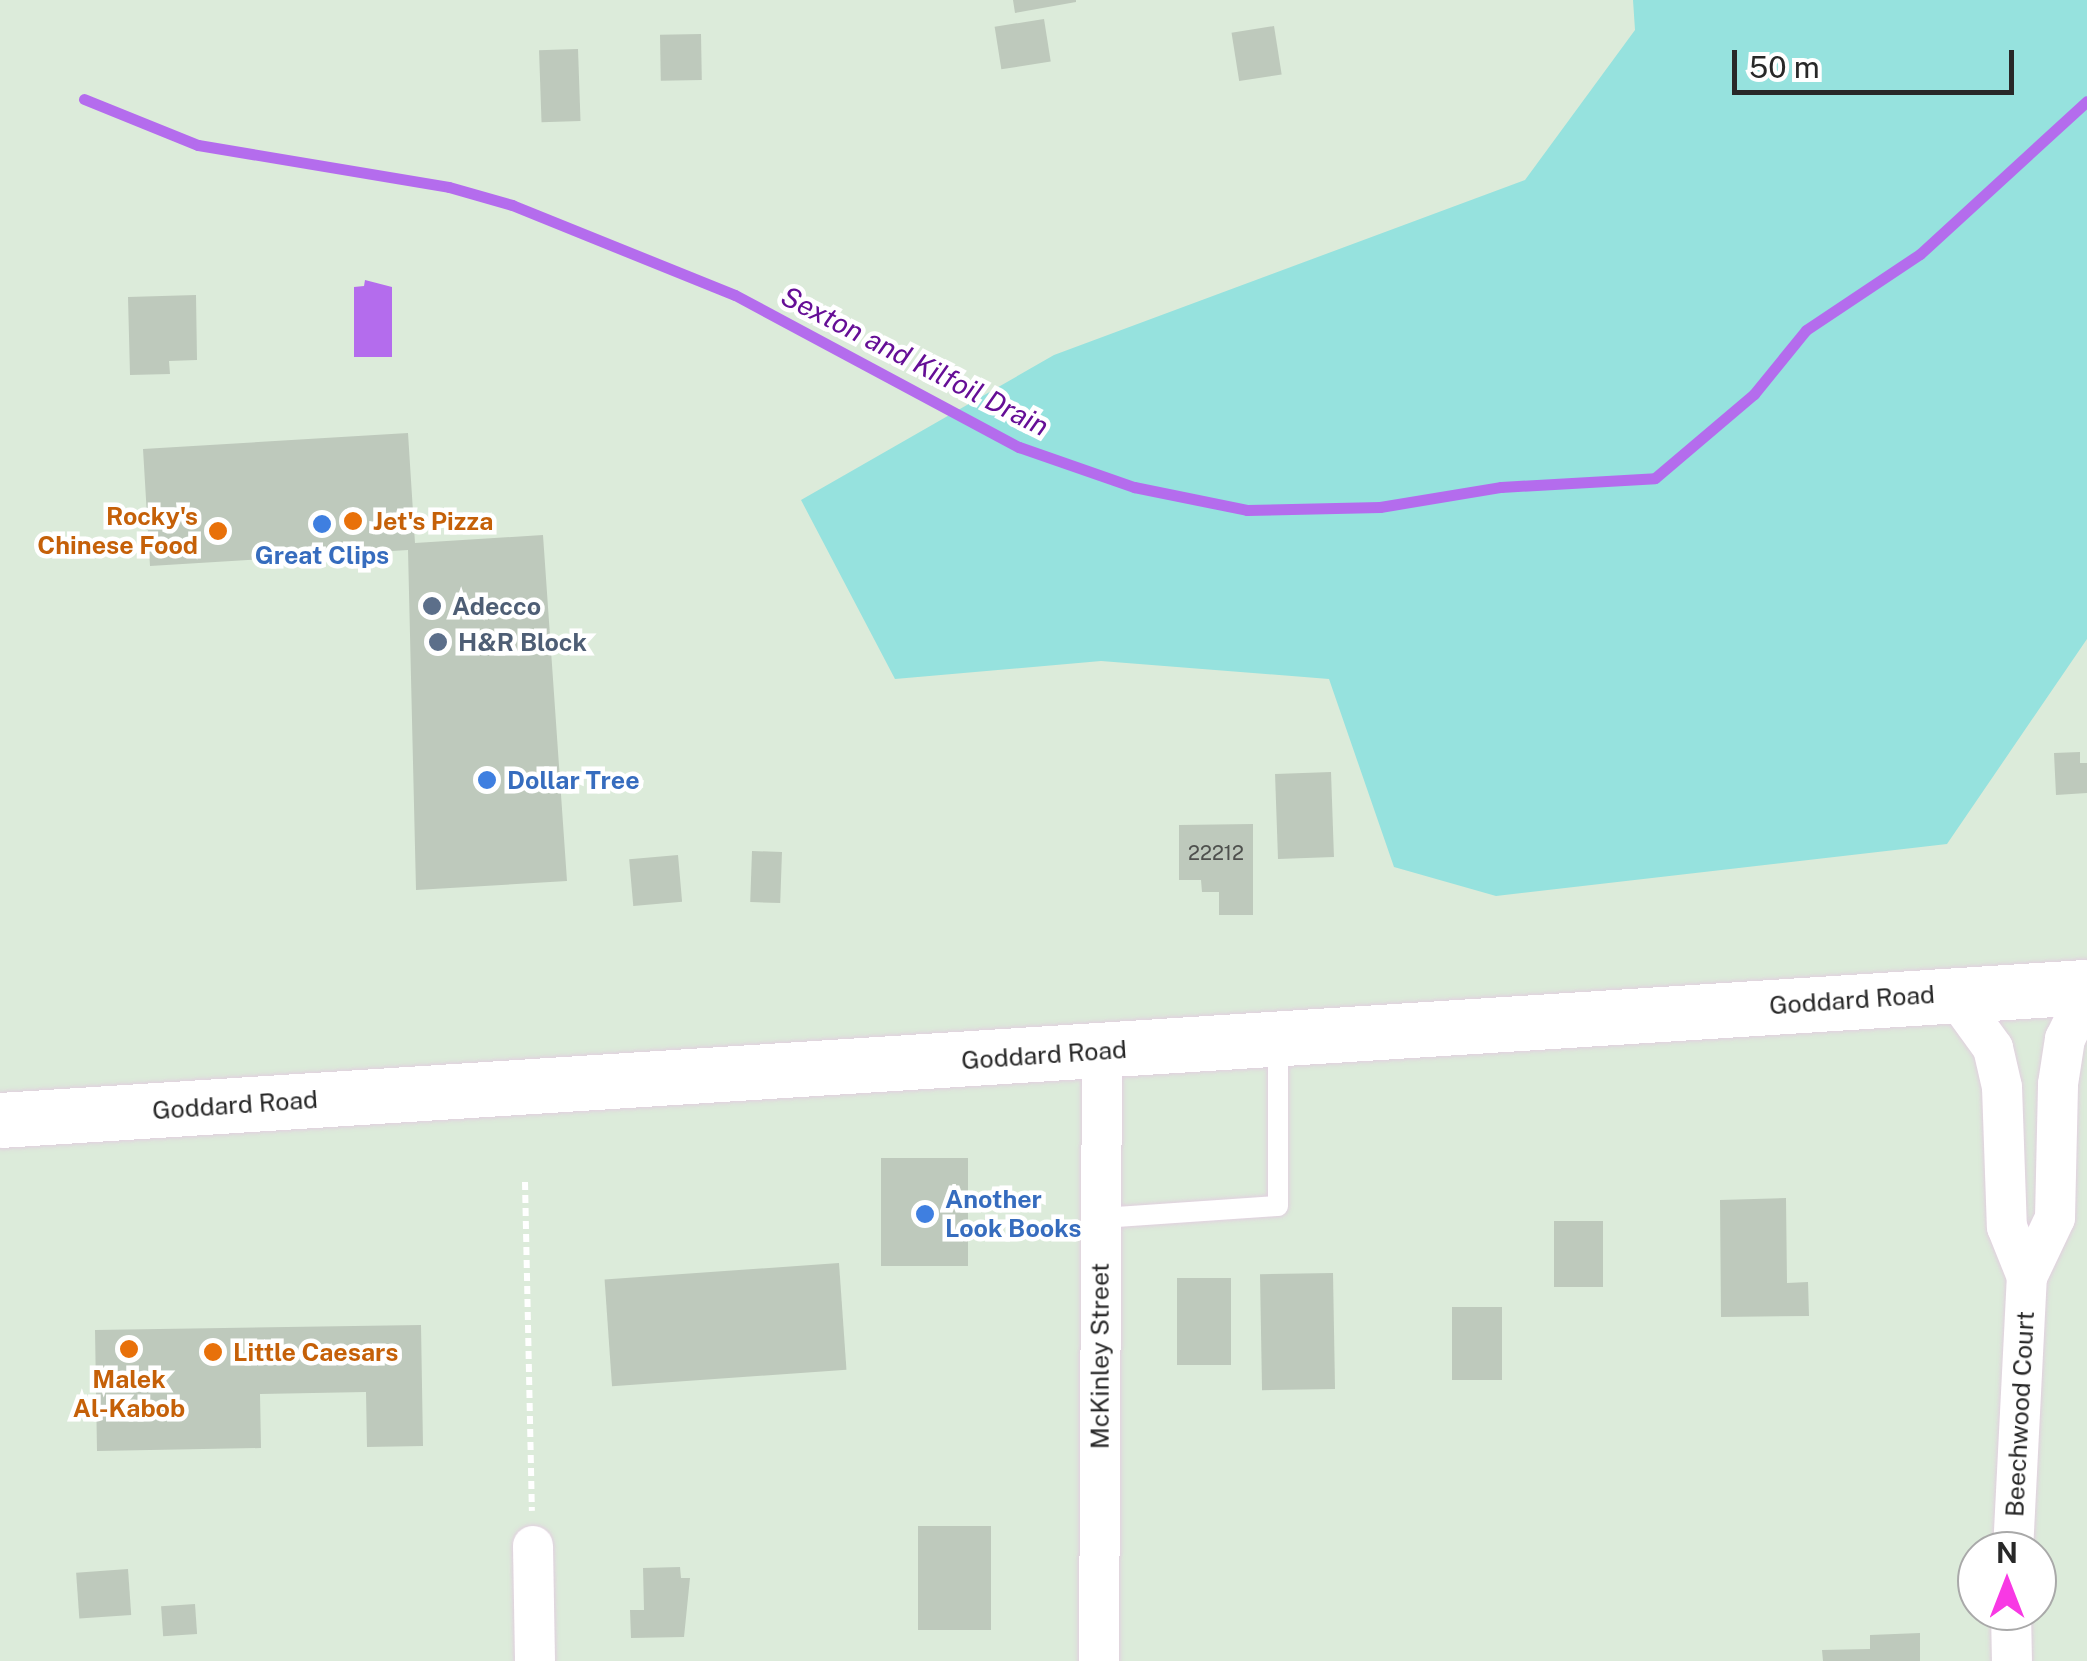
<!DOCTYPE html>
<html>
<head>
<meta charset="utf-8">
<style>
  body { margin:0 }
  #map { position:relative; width:2087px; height:1661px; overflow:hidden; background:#dcebda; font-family:"Public Sans",sans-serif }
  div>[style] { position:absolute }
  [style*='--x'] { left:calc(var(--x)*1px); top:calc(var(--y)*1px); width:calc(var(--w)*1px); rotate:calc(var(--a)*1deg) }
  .green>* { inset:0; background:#96e2de }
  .water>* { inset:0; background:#b46ced }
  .stream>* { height:11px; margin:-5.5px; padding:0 5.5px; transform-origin:5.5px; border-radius:5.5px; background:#b46ced }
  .building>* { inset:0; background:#bec9bc; transform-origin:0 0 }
  .path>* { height:6px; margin-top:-3px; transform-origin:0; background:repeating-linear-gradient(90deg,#fff 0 8px,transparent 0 13px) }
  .roads { filter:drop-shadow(0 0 2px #e1cfdf) drop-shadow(0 0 2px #e1cfdf) }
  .lane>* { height:20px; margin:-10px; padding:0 10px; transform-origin:10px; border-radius:10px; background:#fff }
  .street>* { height:40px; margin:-20px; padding:0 20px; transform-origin:20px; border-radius:20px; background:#fff }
  .secondary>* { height:55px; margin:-27.5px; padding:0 27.5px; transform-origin:27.5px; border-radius:27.5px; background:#fff }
  .dots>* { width:28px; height:28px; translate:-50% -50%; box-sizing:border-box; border:5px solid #fff; border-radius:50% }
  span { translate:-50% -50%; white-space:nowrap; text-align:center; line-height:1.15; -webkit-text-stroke:9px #fff; paint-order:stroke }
  .number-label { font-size:20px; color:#4e504d }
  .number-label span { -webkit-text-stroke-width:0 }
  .food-label { font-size:25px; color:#c56008; font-weight:700 }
  .right { translate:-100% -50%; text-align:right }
  .left { translate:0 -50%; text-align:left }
  .shop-label { font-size:25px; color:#366cbe; font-weight:700 }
  .service-label { font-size:25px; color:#4e5e75; font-weight:700 }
  .street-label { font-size:25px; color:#282828 }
  .water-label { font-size:28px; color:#650e96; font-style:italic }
  .north { position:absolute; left:1957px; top:1531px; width:100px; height:100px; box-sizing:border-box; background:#fff; border:2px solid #a9a9a9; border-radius:50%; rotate:0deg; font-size:28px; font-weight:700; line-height:40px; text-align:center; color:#282828 }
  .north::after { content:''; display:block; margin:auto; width:35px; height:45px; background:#f839e4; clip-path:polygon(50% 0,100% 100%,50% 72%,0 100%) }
  .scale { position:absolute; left:1732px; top:50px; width:282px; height:45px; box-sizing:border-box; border:5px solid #282828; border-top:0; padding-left:12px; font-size:30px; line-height:35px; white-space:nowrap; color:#282828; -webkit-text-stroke:8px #fff; paint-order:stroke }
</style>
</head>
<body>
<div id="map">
  <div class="green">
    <div style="clip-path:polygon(1633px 0,2087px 0,2087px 639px,1947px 844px,1496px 896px,1394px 867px,1329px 679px,1101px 661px,895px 679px,801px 500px,1054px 355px,1525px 180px,1635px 30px)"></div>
  </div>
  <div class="water">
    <div style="clip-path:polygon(365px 280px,392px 287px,392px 357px,354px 357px,354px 287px,364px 286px)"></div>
  </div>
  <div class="stream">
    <div style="--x:84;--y:99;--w:123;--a:22"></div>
    <div style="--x:198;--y:145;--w:254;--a:9.5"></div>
    <div style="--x:449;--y:187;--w:66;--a:15.9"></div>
    <div style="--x:512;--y:205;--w:240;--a:22"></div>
    <div style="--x:735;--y:295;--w:322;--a:28.2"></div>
    <div style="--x:1019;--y:447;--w:122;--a:19.2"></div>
    <div style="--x:1134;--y:487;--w:115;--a:11.5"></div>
    <div style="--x:1247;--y:510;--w:133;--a:-1.3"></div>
    <div style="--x:1380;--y:507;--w:123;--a:-9.4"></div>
    <div style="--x:1501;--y:487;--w:154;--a:-3.3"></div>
    <div style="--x:1655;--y:478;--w:130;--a:-40.3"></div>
    <div style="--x:1754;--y:394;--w:82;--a:-50.9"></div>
    <div style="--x:1806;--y:330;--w:137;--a:-33.7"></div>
    <div style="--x:1920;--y:254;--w:226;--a:-42.5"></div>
  </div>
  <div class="building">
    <div style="clip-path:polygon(1013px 0,1076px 0,1076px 2px,1015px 13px)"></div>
    <div style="left:1044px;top:19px;width:43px;height:50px;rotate:81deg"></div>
    <div style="left:1274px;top:26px;width:49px;height:43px;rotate:81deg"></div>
    <div style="left:701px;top:34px;width:46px;height:41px;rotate:89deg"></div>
    <div style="left:578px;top:49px;width:72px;height:39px;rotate:88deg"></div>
    <div style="clip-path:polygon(196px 295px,197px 360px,169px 361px,170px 374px,130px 375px,128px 297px)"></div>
    <div style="clip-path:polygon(408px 433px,415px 543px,543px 535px,567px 881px,416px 890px,408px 550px,150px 566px,143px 449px)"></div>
    <div style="clip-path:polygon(2080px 752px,2080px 763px,2087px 763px,2087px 793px,2056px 795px,2054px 753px)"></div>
    <div style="left:1331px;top:772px;width:85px;height:56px;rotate:88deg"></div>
    <div style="clip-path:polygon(1253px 824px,1253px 915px,1219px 915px,1219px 892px,1202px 892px,1201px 880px,1179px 880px,1179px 825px)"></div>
    <div style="left:752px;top:851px;width:30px;height:51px;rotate:2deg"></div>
    <div style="left:678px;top:855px;width:47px;height:49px;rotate:85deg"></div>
    <div style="left:968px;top:1158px;width:108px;height:87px;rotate:90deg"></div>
    <div style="clip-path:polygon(1786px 1198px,1787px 1283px,1808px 1282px,1809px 1316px,1721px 1317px,1720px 1200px)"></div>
    <div style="left:1554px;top:1221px;width:49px;height:66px"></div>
    <div style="left:839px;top:1263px;width:107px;height:235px;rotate:86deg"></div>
    <div style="left:1333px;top:1273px;width:116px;height:73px;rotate:89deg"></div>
    <div style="left:1177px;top:1278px;width:54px;height:87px"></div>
    <div style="left:1452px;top:1307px;width:50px;height:73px"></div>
    <div style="clip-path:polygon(421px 1325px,423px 1446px,367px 1447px,366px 1392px,260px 1394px,261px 1448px,97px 1451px,95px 1330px)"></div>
    <div style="left:918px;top:1526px;width:73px;height:104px"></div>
    <div style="clip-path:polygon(680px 1567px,681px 1578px,690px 1578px,684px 1637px,631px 1638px,630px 1610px,644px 1610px,643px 1568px)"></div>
    <div style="left:128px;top:1569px;width:46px;height:52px;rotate:86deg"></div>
    <div style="left:195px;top:1604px;width:30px;height:34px;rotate:86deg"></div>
    <div style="clip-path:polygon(1920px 1633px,1920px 1661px,1823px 1661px,1822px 1650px,1870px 1649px,1870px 1635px)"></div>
  </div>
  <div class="path">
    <div style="--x:525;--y:1182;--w:329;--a:88.8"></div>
  </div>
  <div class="roads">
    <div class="lane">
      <div style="--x:1101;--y:1218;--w:177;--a:-3.9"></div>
      <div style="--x:1278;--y:1206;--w:165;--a:-90"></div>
    </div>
    <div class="street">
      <div style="--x:1953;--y:993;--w:68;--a:54"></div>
      <div style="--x:1993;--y:1048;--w:40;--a:77"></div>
      <div style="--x:2002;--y:1087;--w:140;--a:88"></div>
      <div style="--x:2007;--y:1227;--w:54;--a:68.2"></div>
      <div style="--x:2027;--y:1277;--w:65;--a:-64.6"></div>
      <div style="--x:2055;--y:1218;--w:134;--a:-88.7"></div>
      <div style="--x:2058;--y:1084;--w:46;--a:-81.2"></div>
      <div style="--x:2065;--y:1039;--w:50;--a:-63.9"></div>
      <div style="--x:533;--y:1546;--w:115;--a:89"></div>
      <div style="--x:2013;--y:1551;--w:274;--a:-87.1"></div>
      <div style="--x:2011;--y:1611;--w:50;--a:88.9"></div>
      <div style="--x:1099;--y:1661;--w:610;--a:-89.72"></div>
    </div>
    <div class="secondary">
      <div style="--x:0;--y:1120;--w:2091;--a:-3.65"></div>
    </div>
  </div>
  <div class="dots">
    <div style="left:353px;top:521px;background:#e8710a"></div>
    <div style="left:322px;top:524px;background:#3f7fe0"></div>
    <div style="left:218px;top:531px;background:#e8710a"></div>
    <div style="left:432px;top:606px;background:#5c6f8a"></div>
    <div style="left:438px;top:642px;background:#5c6f8a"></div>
    <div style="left:487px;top:780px;background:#3f7fe0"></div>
    <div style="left:925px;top:1214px;background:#3f7fe0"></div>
    <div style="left:129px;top:1349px;background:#e8710a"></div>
    <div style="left:213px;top:1352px;background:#e8710a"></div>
  </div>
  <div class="number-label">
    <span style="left:1216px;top:853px">22212</span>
  </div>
  <div class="food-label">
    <span class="right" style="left:198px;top:531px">Rocky's<br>Chinese Food</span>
    <span class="left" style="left:373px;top:521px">Jet's Pizza</span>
    <span class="left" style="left:233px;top:1352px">Little Caesars</span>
    <span style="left:129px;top:1394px">Malek<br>Al-Kabob</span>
  </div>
  <div class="shop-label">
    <span style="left:322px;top:555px">Great Clips</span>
    <span class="left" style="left:507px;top:780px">Dollar Tree</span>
    <span class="left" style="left:945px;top:1214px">Another<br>Look Books</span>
  </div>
  <div class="service-label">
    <span class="left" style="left:452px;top:606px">Adecco</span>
    <span class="left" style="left:458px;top:642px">H&amp;R Block</span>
  </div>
  <div class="street-label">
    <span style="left:1852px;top:1000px;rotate:-4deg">Goddard Road</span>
    <span style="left:1044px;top:1055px;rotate:-4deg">Goddard Road</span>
    <span style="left:235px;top:1105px;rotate:-4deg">Goddard Road</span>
    <span style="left:1100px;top:1356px;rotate:-90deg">McKinley Street</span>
    <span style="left:2020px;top:1414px;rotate:-87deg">Beechwood Court</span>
  </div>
  <div class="water-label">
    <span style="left:915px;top:361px;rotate:27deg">Sexton and Kilfoil Drain</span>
  </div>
  <div class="north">N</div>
  <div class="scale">50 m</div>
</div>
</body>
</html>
